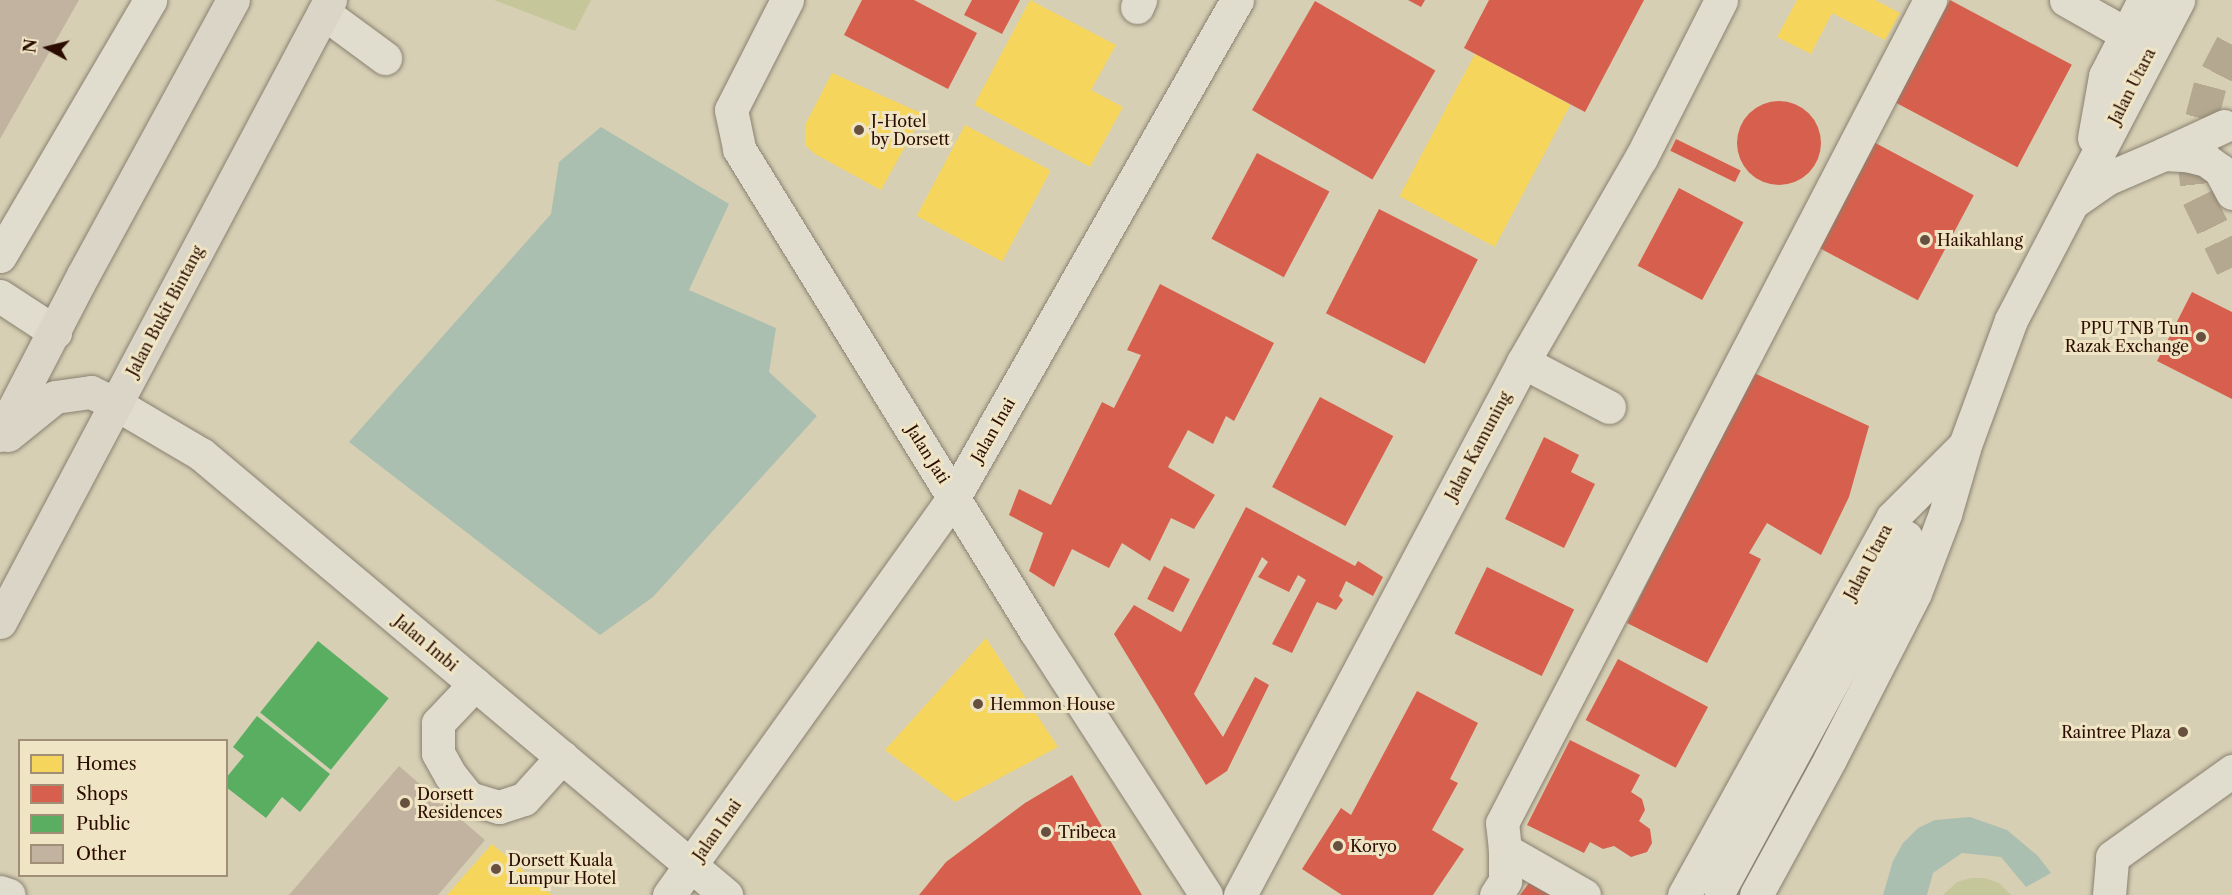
<!DOCTYPE html>
<html>
<head>
<meta charset="utf-8">
<style>
  body { margin:0 }
  #map { position:relative; width:2232px; height:895px; overflow:hidden; background:#d7cfb4; font-family:"Libre Caslon Text",serif }
  div>[style] { position:absolute }
  [style*='--x'] { left:calc(var(--x)*1px); top:calc(var(--y)*1px); width:calc(var(--w)*1px); rotate:calc(var(--a)*1deg) }
  .green>* { inset:0; background:#c5c69a }
  .water>* { inset:0; background:#aabfaf }
  .homes>* { inset:0; background:#f6d55c; transform-origin:0 0 }
  .shops>* { inset:0; background:#d6604d; transform-origin:0 0 }
  .round { border-radius:50% }
  .public>* { inset:0; background:#5aae61; transform-origin:0 0 }
  .building>* { inset:0; background:#c2b3a1 }
  .minor-tunnel>* { height:33px; margin-top:-16.5px; transform-origin:0; background:repeating-linear-gradient(90deg,#b5a890 0 33px,transparent 0 49px) }
  .roads { filter:drop-shadow(0 0 2px #898170) drop-shadow(0 0 2px #898170) }
  .minor>* { height:33px; margin:-16.5px; padding:0 16.5px; transform-origin:16.5px; border-radius:16.5px; background:#e0dcce }
  .major>* { height:33px; margin:-16.5px; padding:0 16.5px; transform-origin:16.5px; border-radius:16.5px; background:#dad5c6 }
  .dots>* { width:16px; height:16px; translate:-50% -50%; box-sizing:border-box; border:3px solid #efe5c4; border-radius:50% }
  span { translate:-50% -50%; white-space:nowrap; text-align:center; line-height:1.15; -webkit-text-stroke:6px #efe5c4; paint-order:stroke }
  .street-label { font-size:16px; color:#2c0c00 }
  .poi-label { font-size:16px; color:#2c0c00 }
  .left { translate:0 -50%; text-align:left }
  .right { translate:-100% -50%; text-align:right }
  .legend { position:absolute; left:18px; top:739px; width:210px; height:138px; box-sizing:border-box; background:#efe5c4; border:2px solid #a18e76; margin:0; padding:8px 10px; list-style:none; font-size:18px; color:#2c0c00 }
  .legend li { display:flex; align-items:center; gap:12px; height:30px }
  .legend b { width:30px; border:2px solid #a18e76 }
  .north { position:absolute; left:18px; top:18px; width:60px; height:60px; -webkit-text-stroke:4px #efe5c4; paint-order:stroke; rotate:277deg; font-size:16px; font-weight:700; line-height:24px; text-align:center; color:#2c0c00 }
  .north::after { content:''; display:block; margin:auto; width:21px; height:27px; background:#2c0c00; clip-path:polygon(50% 0,100% 100%,50% 72%,0 100%) }
</style>
</head>
<body>
<div id="map">
  <div class="green">
    <div style="clip-path:polygon(494px 0,591px 0,575px 31px)"></div>
    <div style="clip-path:polygon(1971px 878px,1985px 878px,1999px 883px,2011px 895px,1943px 895px,1957px 882px)"></div>
  </div>
  <div class="water">
    <div style="clip-path:polygon(601px 127px,729px 204px,689px 290px,776px 328px,769px 372px,817px 416px,653px 597px,600px 635px,349px 442px,551px 214px,559px 162px)"></div>
    <div style="clip-path:polygon(1970px 817px,2007px 830px,2038px 856px,2051px 873px,2026px 887px,2001px 857px,1962px 853px,1933px 873px,1927px 895px,1883px 895px,1893px 861px,1903px 843px,1918px 828px,1935px 820px)"></div>
  </div>
  <div class="homes">
    <div style="clip-path:polygon(1030px 0,1116px 45px,1091px 90px,1123px 107px,1090px 167px,974px 105px)"></div>
    <div style="clip-path:polygon(1797px 0,1875px 0,1900px 13px,1885px 40px,1832px 13px,1811px 54px,1777px 37px)"></div>
    <div style="left:1475px;top:54px;width:108px;height:161px;rotate:28deg"></div>
    <div style="clip-path:polygon(832px 73px,923px 114px,881px 190px,815px 154px,805px 145px,805px 125px)"></div>
    <div style="left:965px;top:125px;width:97px;height:103px;rotate:28deg"></div>
    <div style="clip-path:polygon(986px 638px,1058px 747px,955px 802px,885px 750px)"></div>
    <div style="clip-path:polygon(492px 844px,552px 895px,447px 895px)"></div>
  </div>
  <div class="shops">
    <div style="clip-path:polygon(862px 0,914px 0,977px 33px,948px 89px,844px 35px)"></div>
    <div style="clip-path:polygon(972px 0,1020px 0,1002px 34px,964px 15px)"></div>
    <div style="clip-path:polygon(1408px 0,1425px 0,1421px 7px)"></div>
    <div style="clip-path:polygon(1489px 0,1644px 0,1585px 112px,1464px 48px)"></div>
    <div style="left:1950px;top:0;width:138px;height:116px;rotate:28deg"></div>
    <div style="left:1315px;top:1px;width:139px;height:126px;rotate:30deg"></div>
    <div class="round" style="left:1737px;top:101px;width:84px;height:84px"></div>
    <div style="left:1866px;top:138px;width:122px;height:119px;rotate:28deg"></div>
    <div style="left:1676px;top:139px;width:72px;height:13px;rotate:26deg"></div>
    <div style="left:1257px;top:153px;width:82px;height:97px;rotate:28deg"></div>
    <div style="left:1679px;top:188px;width:73px;height:88px;rotate:28deg"></div>
    <div style="left:1379px;top:209px;width:111px;height:117px;rotate:27deg"></div>
    <div style="clip-path:polygon(1160px 284px,1274px 343px,1234px 421px,1226px 416px,1213px 444px,1188px 430px,1168px 467px,1215px 495px,1194px 529px,1171px 518px,1150px 561px,1122px 543px,1109px 568px,1072px 549px,1054px 587px,1029px 571px,1043px 533px,1009px 515px,1019px 489px,1051px 505px,1102px 402px,1114px 408px,1141px 355px,1127px 350px)"></div>
    <div style="clip-path:polygon(2192px 292px,2232px 312px,2232px 399px,2157px 361px)"></div>
    <div style="clip-path:polygon(1752px 372px,1869px 426px,1849px 497px,1821px 555px,1767px 523px,1749px 553px,1761px 559px,1707px 663px,1627px 623px)"></div>
    <div style="left:1320px;top:397px;width:83px;height:102px;rotate:28deg"></div>
    <div style="clip-path:polygon(1544px 437px,1579px 455px,1571px 472px,1595px 484px,1564px 548px,1505px 519px)"></div>
    <div style="clip-path:polygon(1246px 507px,1355px 566px,1358px 561px,1383px 577px,1373px 596px,1346px 581px,1339px 596px,1343px 600px,1336px 610px,1317px 602px,1292px 653px,1272px 644px,1306px 580px,1298px 575px,1289px 592px,1258px 577px,1268px 562px,1262px 557px,1194px 694px,1223px 737px,1255px 677px,1269px 685px,1227px 771px,1206px 785px,1114px 634px,1134px 605px,1181px 632px)"></div>
    <div style="left:1164px;top:566px;width:29px;height:37px;rotate:27deg"></div>
    <div style="left:1487px;top:567px;width:97px;height:74px;rotate:26deg"></div>
    <div style="left:1618px;top:659px;width:102px;height:69px;rotate:28deg"></div>
    <div style="clip-path:polygon(1417px 691px,1478px 723px,1450px 779px,1458px 783px,1432px 830px,1464px 849px,1433px 895px,1342px 895px,1302px 869px,1341px 808px,1351px 815px)"></div>
    <div style="clip-path:polygon(1570px 740px,1640px 775px,1631px 792px,1642px 799px,1645px 810px,1639px 821px,1650px 829px,1652px 843px,1647px 852px,1631px 857px,1614px 846px,1603px 849px,1590px 842px,1584px 853px,1527px 825px)"></div>
    <div style="clip-path:polygon(1072px 775px,1142px 895px,919px 895px,946px 862px,1025px 803px)"></div>
    <div style="clip-path:polygon(1529px 883px,1552px 895px,1520px 895px)"></div>
  </div>
  <div class="public">
    <div style="left:318px;top:641px;width:91px;height:92px;rotate:39deg"></div>
    <div style="clip-path:polygon(257px 716px,330px 774px,300px 812px,282px 797px,266px 818px,226px 787px,226px 778px,244px 756px,233px 747px)"></div>
  </div>
  <div class="building">
    <div style="clip-path:polygon(0 0,79px 0,0 139px)"></div>
    <div style="clip-path:polygon(399px 766px,485px 840px,438px 895px,289px 895px)"></div>
  </div>
  <div class="minor-tunnel">
    <div style="--x:2232;--y:44;--w:47;--a:117.6"></div>
    <div style="--x:2210;--y:86;--w:67;--a:104.7"></div>
    <div style="--x:2193;--y:151;--w:46;--a:83.8"></div>
    <div style="--x:2198;--y:197;--w:78;--a:64.1"></div>
  </div>
  <div class="roads">
    <div class="minor">
      <div style="--x:787;--y:0;--w:123;--a:117"></div>
      <div style="--x:731;--y:110;--w:40;--a:78"></div>
      <div style="--x:739;--y:149;--w:567;--a:58.41"></div>
      <div style="--x:1036;--y:632;--w:313;--a:57.1"></div>
      <div style="--x:2066;--y:0;--w:69;--a:29.5"></div>
      <div style="--x:1137;--y:7;--w:8;--a:-67"></div>
      <div style="--x:324;--y:13;--w:76;--a:36.4"></div>
      <div style="--x:2094;--y:138;--w:63;--a:-79.9"></div>
      <div style="--x:2105;--y:76;--w:85;--a:-62.8"></div>
      <div style="--x:2164;--y:154;--w:66;--a:-25"></div>
      <div style="--x:2075;--y:201;--w:38;--a:-35"></div>
      <div style="--x:2106;--y:179;--w:63;--a:-23.3"></div>
      <div style="--x:2164;--y:154;--w:22;--a:3"></div>
      <div style="--x:2186;--y:155;--w:21;--a:14"></div>
      <div style="--x:2206;--y:160;--w:17;--a:36"></div>
      <div style="--x:2220;--y:170;--w:26;--a:62"></div>
      <div style="--x:0;--y:256;--w:297;--a:-59.6"></div>
      <div style="--x:0;--y:296;--w:66;--a:33.2"></div>
      <div style="--x:1523;--y:362;--w:97;--a:27.6"></div>
      <div style="--x:116;--y:404;--w:99;--a:30.5"></div>
      <div style="--x:201;--y:454;--w:686;--a:40.03"></div>
      <div style="--x:475;--y:684;--w:54;--a:133.5"></div>
      <div style="--x:438;--y:723;--w:30;--a:90"></div>
      <div style="--x:438;--y:753;--w:26;--a:61"></div>
      <div style="--x:451;--y:776;--w:28;--a:51"></div>
      <div style="--x:469;--y:798;--w:31;--a:17"></div>
      <div style="--x:499;--y:807;--w:26;--a:-18"></div>
      <div style="--x:524;--y:799;--w:57;--a:-47.9"></div>
      <div style="--x:1505;--y:850;--w:27;--a:-96"></div>
      <div style="--x:1502;--y:823;--w:928;--a:-62.52"></div>
      <div style="--x:1720;--y:889;--w:297;--a:-61.5"></div>
      <div style="--x:1862;--y:628;--w:101;--a:-64.2"></div>
      <div style="--x:0;--y:892;--w:9;--a:18"></div>
      <div style="--x:669;--y:895;--w:490;--a:-54.4"></div>
      <div style="--x:954;--y:497;--w:572;--a:-60.34"></div>
      <div style="--x:1240;--y:895;--w:603;--a:-62.03"></div>
      <div style="--x:1523;--y:362;--w:236;--a:-60"></div>
      <div style="--x:1641;--y:158;--w:177;--a:-63.1"></div>
      <div style="--x:1496;--y:895;--w:17;--a:-57"></div>
      <div style="--x:1505;--y:881;--w:31;--a:-90"></div>
      <div style="--x:1505;--y:850;--w:91;--a:29.7"></div>
      <div style="--x:1684;--y:895;--w:431;--a:-61.1"></div>
      <div style="--x:1892;--y:518;--w:103;--a:-45"></div>
      <div style="--x:1965;--y:445;--w:133;--a:-69.8"></div>
      <div style="--x:2011;--y:320;--w:361;--a:-62.4"></div>
      <div style="--x:1756;--y:895;--w:155;--a:-61.4"></div>
      <div style="--x:1830;--y:759;--w:186;--a:-62.9"></div>
      <div style="--x:1915;--y:593;--w:85;--a:-69.2"></div>
      <div style="--x:1945;--y:514;--w:68;--a:-73.7"></div>
      <div style="--x:2109;--y:895;--w:38;--a:-85"></div>
      <div style="--x:2112;--y:857;--w:148;--a:-35.6"></div>
    </div>
    <div class="major">
      <div style="--x:0;--y:435;--w:180;--a:-62.6"></div>
      <div style="--x:83;--y:275;--w:313;--a:-61.4"></div>
      <div style="--x:8;--y:435;--w:60;--a:-39"></div>
      <div style="--x:55;--y:397;--w:36;--a:-8"></div>
      <div style="--x:91;--y:392;--w:28;--a:26"></div>
      <div style="--x:0;--y:622;--w:704;--a:-62.05"></div>
    </div>
  </div>
  <div class="dots">
    <div style="left:859px;top:130px;background:#68503f"></div>
    <div style="left:1925px;top:240px;background:#68503f"></div>
    <div style="left:2201px;top:337px;background:#68503f"></div>
    <div style="left:978px;top:704px;background:#68503f"></div>
    <div style="left:2183px;top:732px;background:#68503f"></div>
    <div style="left:405px;top:803px;background:#68503f"></div>
    <div style="left:1046px;top:832px;background:#68503f"></div>
    <div style="left:1338px;top:846px;background:#68503f"></div>
    <div style="left:496px;top:869px;background:#68503f"></div>
  </div>
  <div class="street-label">
    <span style="left:2132px;top:86px;rotate:-63deg">Jalan Utara</span>
    <span style="left:165px;top:311px;rotate:-62deg">Jalan Bukit Bintang</span>
    <span style="left:993px;top:430px;rotate:-60deg">Jalan Inai</span>
    <span style="left:1478px;top:446px;rotate:-62deg">Jalan Kamuning</span>
    <span style="left:928px;top:454px;rotate:58deg">Jalan Jati</span>
    <span style="left:1868px;top:562px;rotate:-62deg">Jalan Utara</span>
    <span style="left:426px;top:643px;rotate:40deg">Jalan Imbi</span>
    <span style="left:717px;top:830px;rotate:-55deg">Jalan Inai</span>
  </div>
  <div class="poi-label">
    <span class="left" style="left:871px;top:130px">J-Hotel<br>by Dorsett</span>
    <span class="left" style="left:1937px;top:240px">Haikahlang</span>
    <span class="right" style="left:2189px;top:337px">PPU TNB Tun<br>Razak Exchange</span>
    <span class="left" style="left:990px;top:704px">Hemmon House</span>
    <span class="right" style="left:2171px;top:732px">Raintree Plaza</span>
    <span class="left" style="left:417px;top:803px">Dorsett<br>Residences</span>
    <span class="left" style="left:1058px;top:832px">Tribeca</span>
    <span class="left" style="left:1350px;top:846px">Koryo</span>
    <span class="left" style="left:508px;top:869px">Dorsett Kuala<br>Lumpur Hotel</span>
  </div>
  <ul class="legend">
  <li><b style="height:16px;background:#f6d55c"></b>Homes</li>
  <li><b style="height:16px;background:#d6604d"></b>Shops</li>
  <li><b style="height:16px;background:#5aae61"></b>Public</li>
  <li><b style="height:16px;background:#c2b3a1"></b>Other</li>
  </ul>
  <div class="north">N</div>
</div>
</body>
</html>
